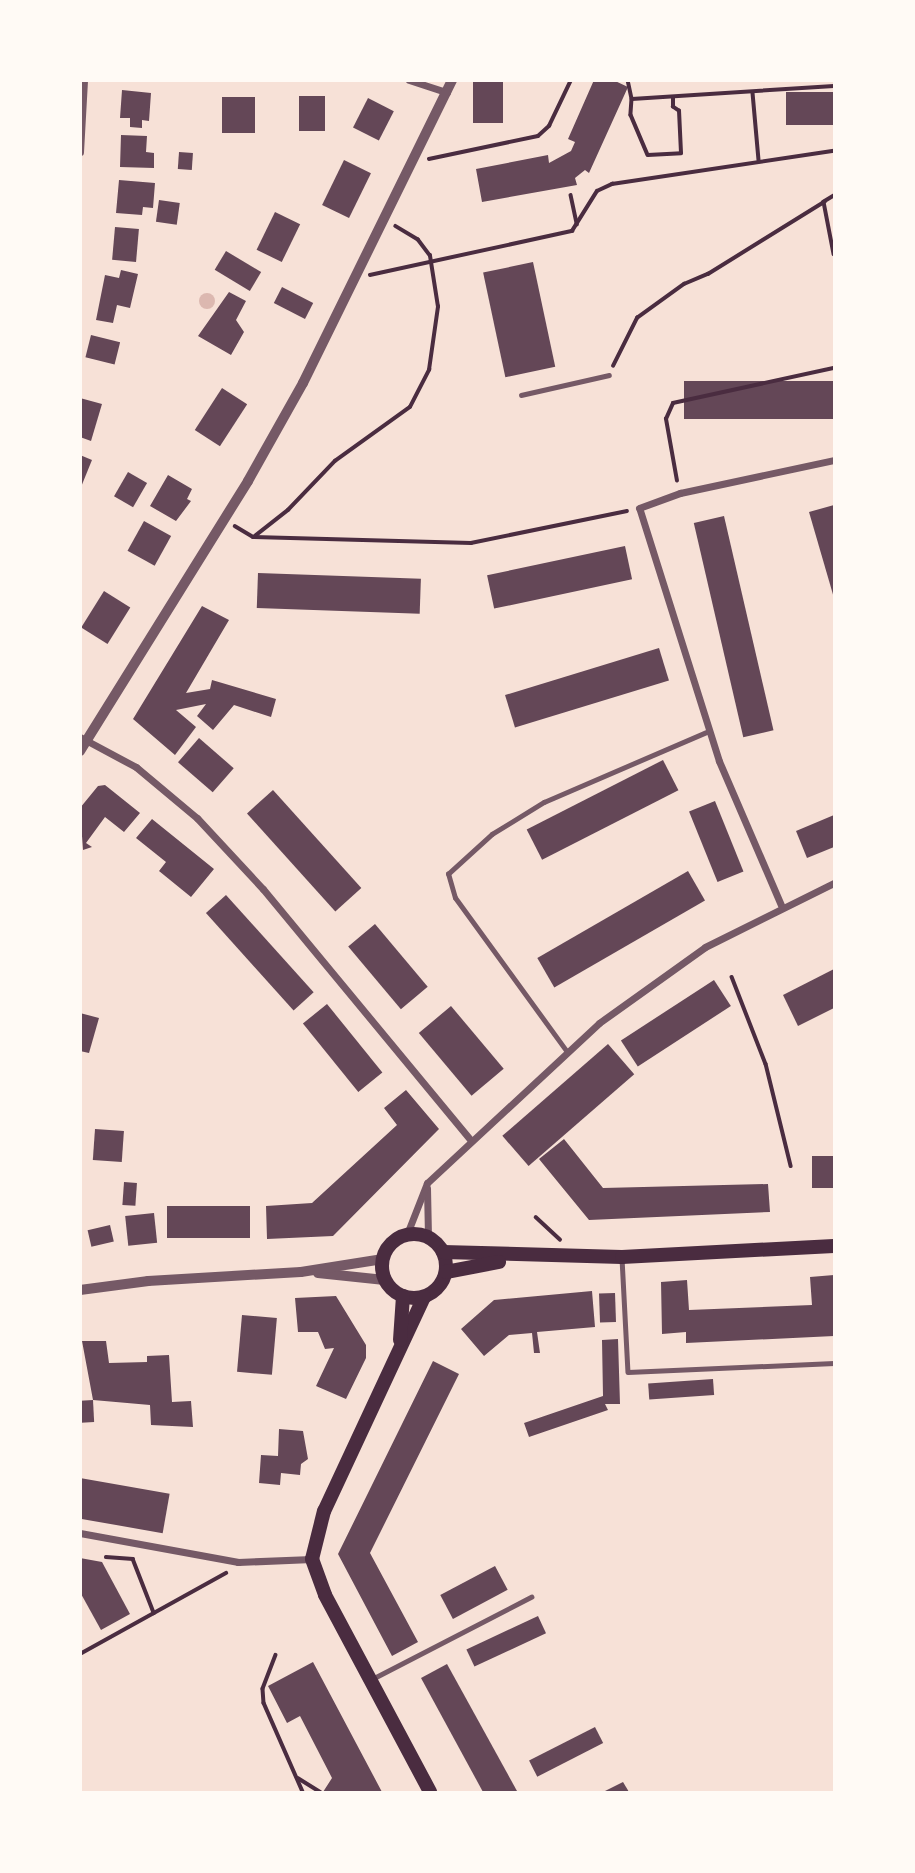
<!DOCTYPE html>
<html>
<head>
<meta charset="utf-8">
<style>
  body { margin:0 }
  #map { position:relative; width:915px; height:1873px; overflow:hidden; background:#f7e1d7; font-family:"Exo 2",sans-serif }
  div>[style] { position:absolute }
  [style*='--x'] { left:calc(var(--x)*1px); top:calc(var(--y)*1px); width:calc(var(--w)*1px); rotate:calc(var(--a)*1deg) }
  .water>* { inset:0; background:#dcb8b0 }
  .round { border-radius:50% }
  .building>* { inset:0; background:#644757; transform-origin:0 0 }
  .path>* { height:3.5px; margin:-1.75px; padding:0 1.75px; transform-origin:1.75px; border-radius:1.75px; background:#4a2c40 }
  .service>* { height:4.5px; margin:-2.25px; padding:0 2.25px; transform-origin:2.25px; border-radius:2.25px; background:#755966 }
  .minor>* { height:7px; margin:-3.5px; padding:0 3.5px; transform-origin:3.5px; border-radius:3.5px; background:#755966 }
  .tertiary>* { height:10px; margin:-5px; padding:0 5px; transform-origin:5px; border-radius:5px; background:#755966 }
  .primary>* { height:14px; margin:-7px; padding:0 7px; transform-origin:7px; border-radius:7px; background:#4a2c40 }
  .primary>.ring { margin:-7px; padding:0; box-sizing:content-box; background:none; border:14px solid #4a2c40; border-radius:50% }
  span { translate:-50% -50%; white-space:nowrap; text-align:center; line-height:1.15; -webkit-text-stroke:5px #fffaf5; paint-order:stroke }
  .frame { position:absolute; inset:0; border:82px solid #fffaf5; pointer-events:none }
</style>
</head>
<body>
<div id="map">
  <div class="water">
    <div class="round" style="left:199px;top:293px;width:16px;height:16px"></div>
  </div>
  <div class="building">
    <div style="left:473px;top:80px;width:30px;height:43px"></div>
    <div style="clip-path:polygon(594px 80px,613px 80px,628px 87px,589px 173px,585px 170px,575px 178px,577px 185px,482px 202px,476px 169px,548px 155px,549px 163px,571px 151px,575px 142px,568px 139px)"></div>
    <div style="clip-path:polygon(122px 90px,151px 93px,149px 121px,142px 120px,142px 128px,130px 127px,130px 118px,120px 118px)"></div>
    <div style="left:834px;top:92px;width:33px;height:48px;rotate:90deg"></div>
    <div style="left:299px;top:96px;width:26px;height:35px"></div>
    <div style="left:222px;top:97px;width:33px;height:36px"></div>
    <div style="left:368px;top:98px;width:29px;height:33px;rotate:27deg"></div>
    <div style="clip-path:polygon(121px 135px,147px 136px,146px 152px,154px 153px,154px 168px,120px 167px)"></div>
    <div style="left:179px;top:152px;width:14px;height:17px;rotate:4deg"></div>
    <div style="left:344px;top:160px;width:30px;height:50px;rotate:26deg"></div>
    <div style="clip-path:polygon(119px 180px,155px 183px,153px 208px,143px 207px,142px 215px,116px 213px)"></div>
    <div style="left:159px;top:200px;width:21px;height:22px;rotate:8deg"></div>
    <div style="left:275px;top:212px;width:28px;height:42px;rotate:26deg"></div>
    <div style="left:115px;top:227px;width:24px;height:33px;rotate:5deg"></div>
    <div style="left:226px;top:251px;width:41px;height:22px;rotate:31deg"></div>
    <div style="left:533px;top:262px;width:107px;height:51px;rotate:78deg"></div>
    <div style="clip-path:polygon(121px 270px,138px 274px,130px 308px,117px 305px,113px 323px,96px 320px,105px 275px,119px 278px)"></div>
    <div style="left:282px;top:287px;width:35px;height:18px;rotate:27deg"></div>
    <div style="clip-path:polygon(229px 292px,246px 301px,236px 320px,244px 332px,231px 355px,198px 336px)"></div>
    <div style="left:91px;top:335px;width:30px;height:23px;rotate:14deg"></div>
    <div style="left:834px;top:381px;width:38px;height:150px;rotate:90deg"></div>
    <div style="left:222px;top:388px;width:30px;height:50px;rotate:33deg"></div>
    <div style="clip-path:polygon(80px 398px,102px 404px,91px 441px,80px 437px)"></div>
    <div style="clip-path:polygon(80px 455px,92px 460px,81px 487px,80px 487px)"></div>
    <div style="left:128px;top:472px;width:22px;height:28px;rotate:30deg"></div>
    <div style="clip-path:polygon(168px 475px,192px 489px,187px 499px,191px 501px,176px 521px,150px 506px)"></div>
    <div style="clip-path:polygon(834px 505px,834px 598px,809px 512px)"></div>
    <div style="left:724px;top:516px;width:220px;height:31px;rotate:77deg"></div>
    <div style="left:144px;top:521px;width:31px;height:34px;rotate:29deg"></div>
    <div style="left:625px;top:546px;width:34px;height:141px;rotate:78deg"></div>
    <div style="left:258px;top:573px;width:163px;height:35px;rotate:2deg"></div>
    <div style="left:104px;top:591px;width:31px;height:43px;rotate:32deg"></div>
    <div style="clip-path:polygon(202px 606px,229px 620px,186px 693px,210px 689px,212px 680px,276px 699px,271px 717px,234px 705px,213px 730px,197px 716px,206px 704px,176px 710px,196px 727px,175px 755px,133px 719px)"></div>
    <div style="left:659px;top:648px;width:34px;height:161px;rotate:73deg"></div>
    <div style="left:199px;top:738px;width:46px;height:32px;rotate:41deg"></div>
    <div style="left:663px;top:760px;width:34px;height:153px;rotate:63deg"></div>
    <div style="clip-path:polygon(105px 785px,140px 813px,124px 832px,105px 817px,86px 843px,92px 847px,83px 850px,80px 808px,98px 786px)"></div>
    <div style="left:273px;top:790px;width:132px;height:35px;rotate:48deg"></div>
    <div style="left:715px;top:801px;width:76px;height:28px;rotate:68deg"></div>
    <div style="clip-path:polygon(834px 815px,834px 847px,807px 858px,796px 831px)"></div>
    <div style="clip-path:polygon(152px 819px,214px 869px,191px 897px,159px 871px,166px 862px,136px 838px)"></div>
    <div style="left:688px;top:871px;width:34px;height:174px;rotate:60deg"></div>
    <div style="left:226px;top:895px;width:131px;height:27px;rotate:48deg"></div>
    <div style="left:375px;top:924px;width:82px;height:35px;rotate:50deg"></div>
    <div style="clip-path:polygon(834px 969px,834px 1008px,798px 1026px,783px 995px)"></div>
    <div style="left:714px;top:980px;width:31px;height:111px;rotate:57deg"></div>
    <div style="left:327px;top:1004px;width:88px;height:31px;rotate:51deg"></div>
    <div style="left:451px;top:1006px;width:82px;height:42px;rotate:50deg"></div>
    <div style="clip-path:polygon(80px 1013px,99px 1018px,89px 1053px,80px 1051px)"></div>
    <div style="left:608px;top:1044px;width:40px;height:140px;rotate:49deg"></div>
    <div style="clip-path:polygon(406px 1090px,439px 1129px,333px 1236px,267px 1239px,266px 1206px,312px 1203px,397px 1125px,384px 1108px)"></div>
    <div style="left:95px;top:1129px;width:29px;height:31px;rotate:4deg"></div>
    <div style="clip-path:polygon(564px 1139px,603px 1188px,768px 1184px,770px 1212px,589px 1220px,539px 1159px)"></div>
    <div style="left:834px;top:1156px;width:32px;height:22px;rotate:90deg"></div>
    <div style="left:124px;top:1182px;width:13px;height:23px;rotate:4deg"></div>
    <div style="left:250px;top:1206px;width:32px;height:83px;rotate:90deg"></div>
    <div style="left:154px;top:1213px;width:30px;height:29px;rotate:84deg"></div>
    <div style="left:110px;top:1225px;width:17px;height:23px;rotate:77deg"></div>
    <div style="clip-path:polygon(834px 1275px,834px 1336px,686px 1343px,686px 1332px,662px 1334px,661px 1282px,687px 1280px,689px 1310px,812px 1305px,810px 1277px)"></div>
    <div style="clip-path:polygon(592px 1291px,595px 1327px,537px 1332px,540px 1353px,534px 1353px,532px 1333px,509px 1335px,484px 1356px,461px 1329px,494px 1300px)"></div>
    <div style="left:615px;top:1293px;width:29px;height:16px;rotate:88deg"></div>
    <div style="clip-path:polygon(336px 1296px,366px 1345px,366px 1358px,346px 1399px,316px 1386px,334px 1348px,325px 1349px,318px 1332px,298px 1332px,295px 1298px)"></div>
    <div style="left:242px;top:1315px;width:35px;height:57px;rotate:5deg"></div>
    <div style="clip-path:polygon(618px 1339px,620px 1404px,605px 1404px,608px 1410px,529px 1437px,524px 1423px,603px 1396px,602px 1340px)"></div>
    <div style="clip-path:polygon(82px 1341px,106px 1341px,109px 1363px,147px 1362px,147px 1356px,169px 1355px,172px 1402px,191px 1401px,193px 1427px,151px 1425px,150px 1405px,93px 1400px)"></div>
    <div style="clip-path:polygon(433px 1361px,459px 1374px,370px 1553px,418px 1642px,392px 1656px,338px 1554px)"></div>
    <div style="left:713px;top:1379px;width:16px;height:65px;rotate:86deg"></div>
    <div style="left:93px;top:1400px;width:22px;height:13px;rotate:87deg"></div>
    <div style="clip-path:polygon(279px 1429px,303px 1431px,308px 1459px,301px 1464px,300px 1475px,281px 1473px,280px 1485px,259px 1483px,261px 1455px,278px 1456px)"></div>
    <div style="left:80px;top:1478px;width:91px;height:40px;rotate:10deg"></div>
    <div style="clip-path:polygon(80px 1558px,102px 1562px,130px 1614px,101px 1630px,80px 1592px)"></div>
    <div style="left:495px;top:1566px;width:27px;height:62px;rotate:62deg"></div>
    <div style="left:538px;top:1616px;width:19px;height:79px;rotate:65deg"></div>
    <div style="clip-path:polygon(313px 1662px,382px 1792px,323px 1792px,332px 1778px,300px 1716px,287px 1723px,268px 1686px)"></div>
    <div style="clip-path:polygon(447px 1664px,517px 1791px,515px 1792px,483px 1792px,421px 1678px)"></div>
    <div style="left:595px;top:1727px;width:18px;height:74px;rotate:63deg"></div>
    <div style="clip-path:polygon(623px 1782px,629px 1792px,603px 1792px)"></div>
  </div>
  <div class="path">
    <div style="--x:628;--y:80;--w:19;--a:78"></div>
    <div style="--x:632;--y:99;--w:202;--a:-3.7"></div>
    <div style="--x:753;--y:93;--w:67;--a:84.9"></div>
    <div style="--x:632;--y:99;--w:16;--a:94"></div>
    <div style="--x:631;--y:115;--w:43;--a:67"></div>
    <div style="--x:648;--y:155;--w:33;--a:-3"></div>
    <div style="--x:681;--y:153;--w:42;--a:-92.7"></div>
    <div style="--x:679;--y:111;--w:7;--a:-146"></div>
    <div style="--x:673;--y:107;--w:9;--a:-90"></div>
    <div style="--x:429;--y:159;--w:111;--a:-11.9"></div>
    <div style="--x:538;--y:136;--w:15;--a:-42"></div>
    <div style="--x:549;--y:126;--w:51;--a:-64.4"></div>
    <div style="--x:571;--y:195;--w:30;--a:78"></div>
    <div style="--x:834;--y:196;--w:12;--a:149"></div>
    <div style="--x:824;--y:202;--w:53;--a:79.1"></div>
    <div style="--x:370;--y:275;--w:207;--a:-12.3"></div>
    <div style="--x:572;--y:231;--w:47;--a:-58"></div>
    <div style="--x:597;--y:191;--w:17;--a:-25"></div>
    <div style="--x:612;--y:184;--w:224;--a:-8.5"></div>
    <div style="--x:613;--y:366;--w:54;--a:-63.4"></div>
    <div style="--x:637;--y:318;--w:58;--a:-35.9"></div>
    <div style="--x:684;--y:284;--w:26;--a:-23"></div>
    <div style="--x:708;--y:274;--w:137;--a:-31.8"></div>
    <div style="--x:677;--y:481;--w:63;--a:-100.1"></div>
    <div style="--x:666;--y:419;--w:17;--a:-66"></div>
    <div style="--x:673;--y:403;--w:165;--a:-12.3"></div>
    <div style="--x:235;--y:526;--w:21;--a:31"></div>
    <div style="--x:253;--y:537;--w:218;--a:1.6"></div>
    <div style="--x:471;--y:543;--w:159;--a:-11.6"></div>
    <div style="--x:255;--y:536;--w:42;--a:-38.2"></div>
    <div style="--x:288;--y:510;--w:68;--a:-46.2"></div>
    <div style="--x:335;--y:461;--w:92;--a:-35.8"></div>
    <div style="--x:410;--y:407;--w:42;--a:-62.8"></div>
    <div style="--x:429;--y:370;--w:64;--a:-81.9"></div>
    <div style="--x:438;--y:307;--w:52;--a:-98.9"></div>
    <div style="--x:430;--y:256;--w:20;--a:-127"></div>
    <div style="--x:418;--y:240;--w:26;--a:-149"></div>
    <div style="--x:732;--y:977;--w:93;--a:68.7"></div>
    <div style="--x:766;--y:1064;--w:105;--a:76.2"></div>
    <div style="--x:536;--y:1217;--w:33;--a:43"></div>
    <div style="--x:106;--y:1557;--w:27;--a:4"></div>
    <div style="--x:133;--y:1559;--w:58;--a:68.7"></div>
    <div style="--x:80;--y:1654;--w:167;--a:-29"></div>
    <div style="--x:276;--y:1655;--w:36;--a:111"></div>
    <div style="--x:263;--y:1689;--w:14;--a:86"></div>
    <div style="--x:264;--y:1703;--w:97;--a:66.3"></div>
    <div style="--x:298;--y:1778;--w:26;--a:32"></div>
  </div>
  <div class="service">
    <div style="--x:521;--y:395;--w:90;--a:-12.8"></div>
    <div style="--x:567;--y:1052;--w:190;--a:-126"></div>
    <div style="--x:455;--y:898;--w:25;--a:-106"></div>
    <div style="--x:448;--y:874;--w:59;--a:-42.3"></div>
    <div style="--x:492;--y:834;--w:61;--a:-31.6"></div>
    <div style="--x:544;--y:802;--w:180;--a:-23.3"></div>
    <div style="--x:622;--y:1258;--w:114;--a:87"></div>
    <div style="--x:628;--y:1372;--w:206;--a:-2.5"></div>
    <div style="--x:374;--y:1678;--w:177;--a:-27.3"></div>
  </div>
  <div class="minor">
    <div style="--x:409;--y:80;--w:40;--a:18"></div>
    <div style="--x:80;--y:152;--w:72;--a:-86.8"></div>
    <div style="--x:80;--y:737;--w:64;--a:28.2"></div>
    <div style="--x:136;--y:767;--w:80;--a:39.9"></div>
    <div style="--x:197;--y:818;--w:97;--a:47.1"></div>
    <div style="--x:263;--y:889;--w:326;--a:50.4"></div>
    <div style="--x:781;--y:905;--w:157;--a:-113.3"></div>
    <div style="--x:719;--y:761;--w:265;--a:-107.5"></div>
    <div style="--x:639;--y:508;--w:44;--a:-20.1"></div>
    <div style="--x:680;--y:493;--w:157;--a:-12.1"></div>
    <div style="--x:427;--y:1188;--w:49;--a:88.8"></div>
    <div style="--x:407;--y:1234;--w:55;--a:-68.6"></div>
    <div style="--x:427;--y:1183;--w:235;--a:-42.9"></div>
    <div style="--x:599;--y:1023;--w:130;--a:-35.6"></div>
    <div style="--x:705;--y:947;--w:144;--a:-26.4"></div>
    <div style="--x:80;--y:1533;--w:161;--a:10.4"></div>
    <div style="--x:238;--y:1562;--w:74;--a:-2.3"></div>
  </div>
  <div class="tertiary">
    <div style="--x:80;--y:751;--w:318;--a:-58.1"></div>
    <div style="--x:248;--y:481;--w:112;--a:-60.7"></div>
    <div style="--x:303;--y:383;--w:338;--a:-63.8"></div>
    <div style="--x:318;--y:1273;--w:67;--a:6"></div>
    <div style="--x:80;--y:1290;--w:69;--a:-7.5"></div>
    <div style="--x:148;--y:1281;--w:153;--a:-3.4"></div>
    <div style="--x:301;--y:1272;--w:83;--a:-9"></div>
  </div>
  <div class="primary">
    <div class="ring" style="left:382px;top:1234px;width:50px;height:50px"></div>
    <div style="--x:443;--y:1252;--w:179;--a:1.6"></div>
    <div style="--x:622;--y:1257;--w:212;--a:-3"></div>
    <div style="--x:446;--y:1272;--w:54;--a:-10.7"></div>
    <div style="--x:424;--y:1297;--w:236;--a:115"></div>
    <div style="--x:324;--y:1511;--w:49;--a:104"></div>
    <div style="--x:312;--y:1559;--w:38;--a:70"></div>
    <div style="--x:325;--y:1595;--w:223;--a:61.9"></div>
    <div style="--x:400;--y:1340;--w:44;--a:-86.1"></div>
  </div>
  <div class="frame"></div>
</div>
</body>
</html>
